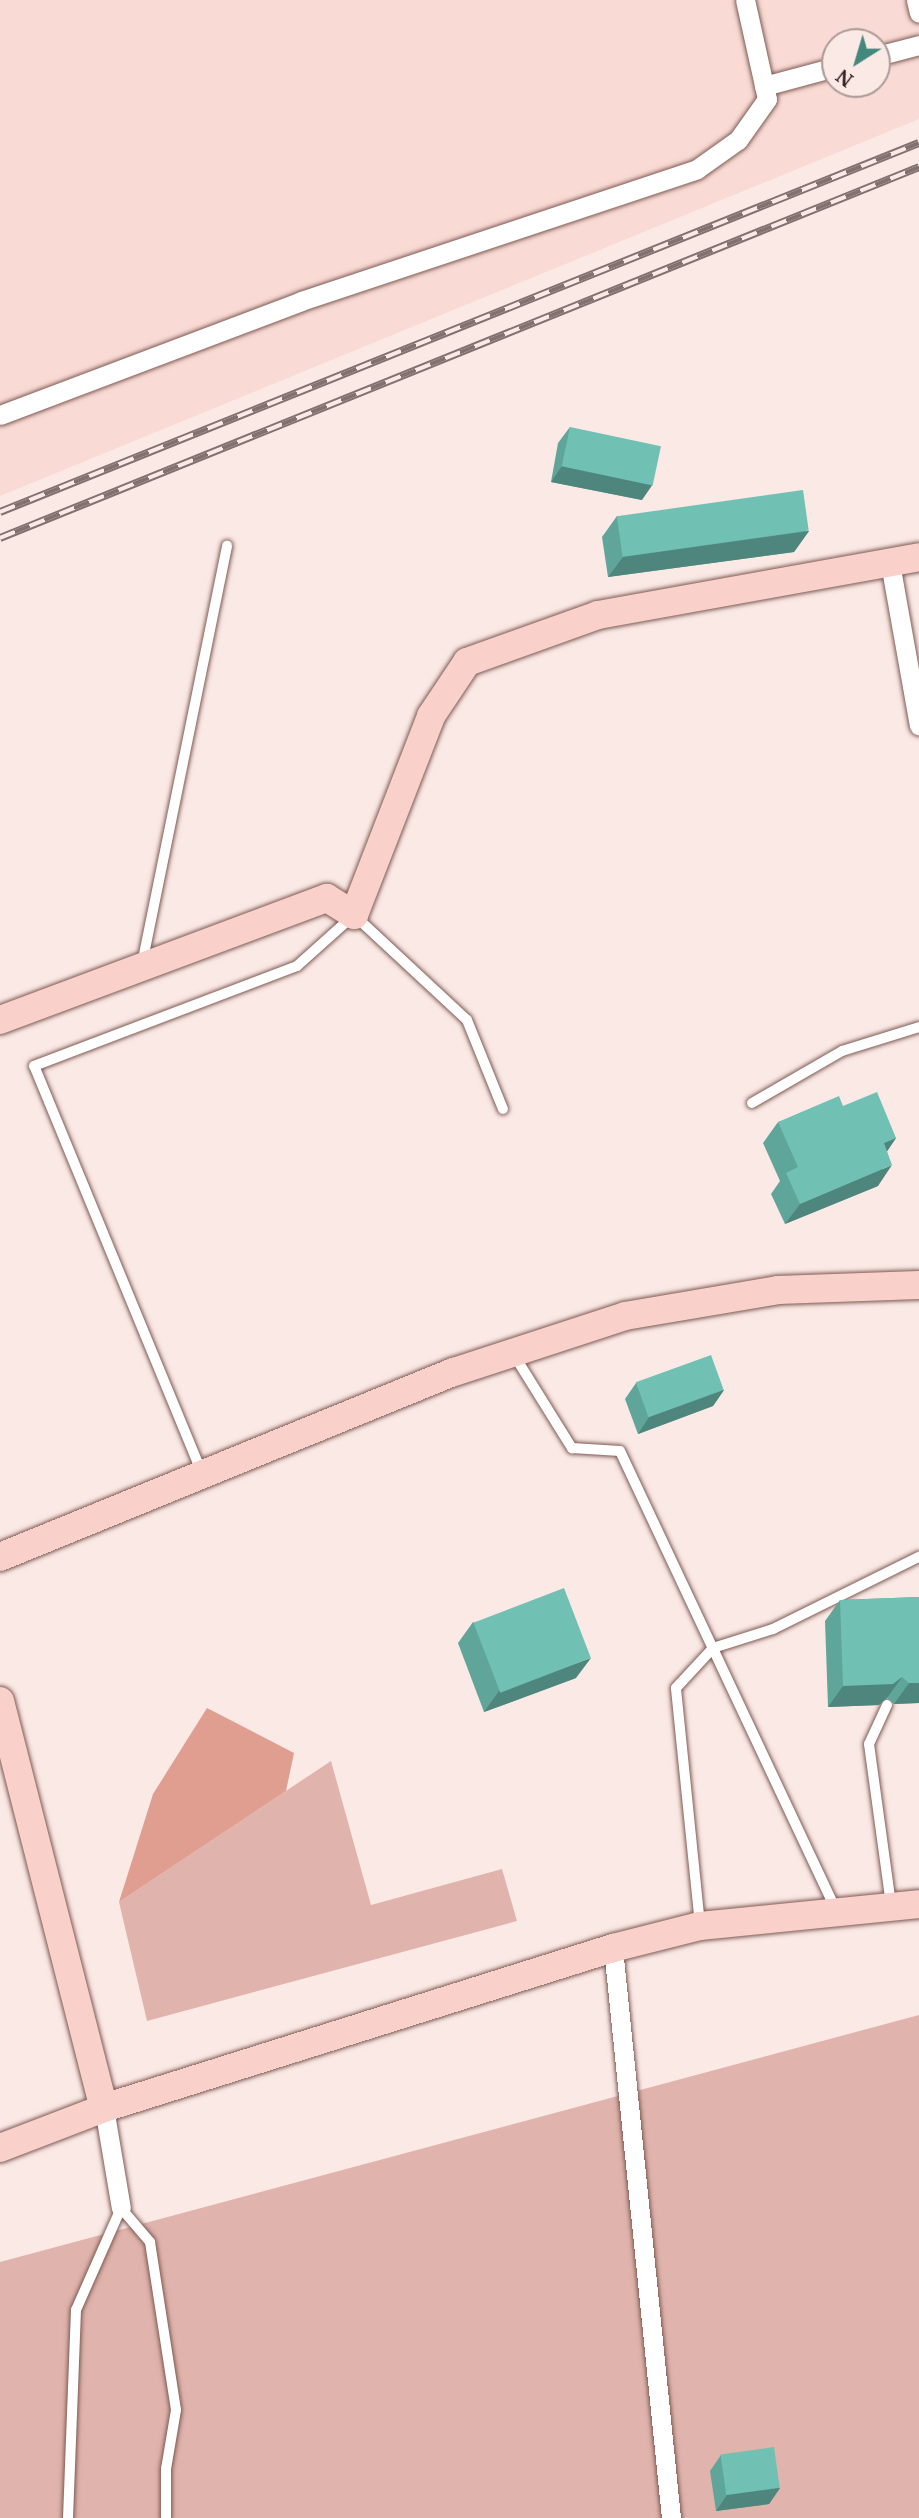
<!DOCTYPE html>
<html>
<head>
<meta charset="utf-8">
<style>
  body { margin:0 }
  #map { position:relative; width:919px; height:2518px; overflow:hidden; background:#fbe9e5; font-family:"Noto Serif",serif }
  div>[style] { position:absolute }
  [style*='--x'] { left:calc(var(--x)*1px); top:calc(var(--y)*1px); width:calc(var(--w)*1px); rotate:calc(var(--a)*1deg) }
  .built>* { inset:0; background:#f9dad4 }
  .green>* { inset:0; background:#e0b4ac }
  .forest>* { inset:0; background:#e09e91 }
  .roads { filter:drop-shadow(0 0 2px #7f5a53) drop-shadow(0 0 2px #7f5a53) }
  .lane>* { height:10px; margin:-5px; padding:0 5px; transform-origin:5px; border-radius:5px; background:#fff }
  .street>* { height:19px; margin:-9.5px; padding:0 9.5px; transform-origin:9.5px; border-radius:9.5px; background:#fff }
  .secondary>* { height:28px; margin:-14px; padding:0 14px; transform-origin:14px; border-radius:14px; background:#f9d0ca }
  .rail>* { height:8px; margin-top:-4px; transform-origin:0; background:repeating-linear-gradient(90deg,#fbe9e5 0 16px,#82716e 0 32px); box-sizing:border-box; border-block:2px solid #82716e }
  .wall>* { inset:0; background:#60a59a }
  .shaded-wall>* { inset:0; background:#4e867d }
  .building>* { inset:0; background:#70c0b3; transform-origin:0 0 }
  span { translate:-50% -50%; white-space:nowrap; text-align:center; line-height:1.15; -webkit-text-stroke:7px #fbe9e5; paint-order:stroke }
  .north { position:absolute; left:821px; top:28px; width:70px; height:70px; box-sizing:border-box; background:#fbe9e5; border:2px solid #ab9a96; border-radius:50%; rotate:217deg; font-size:19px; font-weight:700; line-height:28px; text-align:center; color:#332320 }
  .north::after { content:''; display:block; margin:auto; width:24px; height:32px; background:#43887d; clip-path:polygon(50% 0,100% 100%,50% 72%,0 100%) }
</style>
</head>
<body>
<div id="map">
  <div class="built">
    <div style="clip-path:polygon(evenodd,0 0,919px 0,919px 119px,0 496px,0 0,835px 42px,877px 42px,877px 84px,835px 84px,835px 42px)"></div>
  </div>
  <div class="green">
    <div style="clip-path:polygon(331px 1761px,371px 1905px,502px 1869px,517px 1921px,147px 2021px,119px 1902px)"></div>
    <div style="clip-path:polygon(919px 2015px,919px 2518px,0 2518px,0 2262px)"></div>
  </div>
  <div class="forest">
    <div style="clip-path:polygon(207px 1708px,294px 1753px,286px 1791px,119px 1902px,153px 1794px)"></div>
  </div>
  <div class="roads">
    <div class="lane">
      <div style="--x:142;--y:964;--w:427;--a:-78.5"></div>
      <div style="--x:752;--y:1103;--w:104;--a:-30"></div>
      <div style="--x:842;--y:1051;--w:81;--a:-17.3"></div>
      <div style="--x:514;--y:1355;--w:110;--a:58.1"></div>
      <div style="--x:572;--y:1448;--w:48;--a:3.6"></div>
      <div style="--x:620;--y:1451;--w:507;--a:64.8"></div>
      <div style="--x:202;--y:1473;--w:440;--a:-112.4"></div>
      <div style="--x:34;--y:1066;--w:281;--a:-20.8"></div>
      <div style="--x:297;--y:966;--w:76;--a:-41.8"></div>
      <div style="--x:354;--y:915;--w:154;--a:42.9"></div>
      <div style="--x:467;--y:1020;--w:96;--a:68"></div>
      <div style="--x:887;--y:1705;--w:43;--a:114.8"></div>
      <div style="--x:869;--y:1744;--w:162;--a:82.2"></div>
      <div style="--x:700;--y:1925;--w:238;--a:-95.8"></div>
      <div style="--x:676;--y:1688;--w:54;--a:-47.2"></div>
      <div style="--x:713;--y:1648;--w:63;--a:-17.6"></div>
      <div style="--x:773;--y:1629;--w:163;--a:-26.3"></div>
      <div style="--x:68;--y:2518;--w:208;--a:-87.8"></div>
      <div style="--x:76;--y:2310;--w:111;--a:-66.2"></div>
      <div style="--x:121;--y:2208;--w:45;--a:49.5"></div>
      <div style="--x:150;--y:2242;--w:170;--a:81.2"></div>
      <div style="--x:176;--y:2410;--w:60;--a:99.6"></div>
      <div style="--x:166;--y:2469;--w:49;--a:90"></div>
    </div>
    <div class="street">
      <div style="--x:916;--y:0;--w:13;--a:77"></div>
      <div style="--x:877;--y:56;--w:43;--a:-14.7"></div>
      <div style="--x:764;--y:86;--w:73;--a:-15"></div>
      <div style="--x:0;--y:415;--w:322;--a:-20.7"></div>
      <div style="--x:301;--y:301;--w:417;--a:-18.4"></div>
      <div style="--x:697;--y:169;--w:50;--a:-35.3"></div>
      <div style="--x:738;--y:140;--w:50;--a:-54.7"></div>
      <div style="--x:767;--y:99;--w:101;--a:-102.5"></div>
      <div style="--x:890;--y:563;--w:165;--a:79.9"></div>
      <div style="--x:613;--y:1948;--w:573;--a:84.19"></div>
      <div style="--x:104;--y:2108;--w:101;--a:80.4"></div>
    </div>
    <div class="secondary">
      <div style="--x:0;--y:1020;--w:349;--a:-20.5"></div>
      <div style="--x:327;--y:898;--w:32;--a:32"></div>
      <div style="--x:354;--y:915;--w:213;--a:-68.8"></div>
      <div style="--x:431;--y:716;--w:65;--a:-56.3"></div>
      <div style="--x:467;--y:662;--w:139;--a:-19.7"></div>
      <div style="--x:598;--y:615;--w:326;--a:-10.2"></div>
      <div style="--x:0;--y:1557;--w:490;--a:-22.2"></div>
      <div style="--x:454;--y:1372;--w:180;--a:-18.1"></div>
      <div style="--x:625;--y:1316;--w:155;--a:-9.6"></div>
      <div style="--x:778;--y:1290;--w:141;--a:-2"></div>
      <div style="--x:0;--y:1701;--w:420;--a:75.7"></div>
      <div style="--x:0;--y:2148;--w:111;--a:-21"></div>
      <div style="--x:104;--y:2108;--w:534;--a:-17.45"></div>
      <div style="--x:613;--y:1948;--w:90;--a:-14.2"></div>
      <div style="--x:700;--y:1926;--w:220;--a:-5.7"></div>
    </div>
  </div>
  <div class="rail">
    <div style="--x:0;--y:512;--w:990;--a:-21.88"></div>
    <div style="--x:0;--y:538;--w:991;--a:-21.98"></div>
  </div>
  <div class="wall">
    <div style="clip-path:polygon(570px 427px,642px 500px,551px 482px,558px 443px)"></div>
    <div style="clip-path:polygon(617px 516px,809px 531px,794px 552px,608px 577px,602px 537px)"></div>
    <div style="clip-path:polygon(843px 1106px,896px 1138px,887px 1151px,878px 1186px,785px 1224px,771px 1194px,780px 1181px,763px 1143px,778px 1122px)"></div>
    <div style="clip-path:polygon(636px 1383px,724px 1390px,713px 1406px,638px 1434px,625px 1399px)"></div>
    <div style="clip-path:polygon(919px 1597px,919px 1703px,894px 1704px,887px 1698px,879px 1705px,828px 1707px,825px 1621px,840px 1600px)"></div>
    <div style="clip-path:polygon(473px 1622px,576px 1678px,484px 1712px,458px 1643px)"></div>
    <div style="clip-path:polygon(721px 2455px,780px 2488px,769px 2504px,716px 2511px,710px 2471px)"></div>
  </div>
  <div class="shaded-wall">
    <div style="clip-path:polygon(562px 466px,653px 484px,642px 500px,551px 482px)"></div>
    <div style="clip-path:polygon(809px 531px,794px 552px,608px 577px,623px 557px)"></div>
    <div style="clip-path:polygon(896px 1138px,882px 1159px,884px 1143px)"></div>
    <div style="clip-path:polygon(892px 1165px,878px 1186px,785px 1224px,800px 1204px)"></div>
    <div style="clip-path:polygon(724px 1390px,713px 1406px,638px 1434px,649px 1417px)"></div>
    <div style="clip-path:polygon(591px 1658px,576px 1678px,484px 1712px,499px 1691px)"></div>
    <div style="clip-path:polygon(902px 1677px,887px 1698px,879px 1705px,828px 1707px,843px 1686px)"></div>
    <div style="clip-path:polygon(909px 1683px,919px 1683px,919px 1703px,894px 1704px)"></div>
    <div style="clip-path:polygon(780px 2488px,769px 2504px,716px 2511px,727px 2495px)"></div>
  </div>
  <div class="building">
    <div style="left:570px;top:427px;width:93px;height:40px;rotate:12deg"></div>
    <div style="left:803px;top:490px;width:41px;height:188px;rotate:82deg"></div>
    <div style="clip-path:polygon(877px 1092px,896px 1138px,884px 1143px,892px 1165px,800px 1204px,786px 1173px,798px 1167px,778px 1122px,839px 1096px,843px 1106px)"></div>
    <div style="left:711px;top:1355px;width:37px;height:80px;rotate:70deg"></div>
    <div style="left:564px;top:1588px;width:75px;height:97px;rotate:69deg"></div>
    <div style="clip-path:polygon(919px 1597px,919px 1683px,909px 1683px,902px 1677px,893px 1684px,843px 1686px,840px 1600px)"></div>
    <div style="left:774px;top:2447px;width:41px;height:54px;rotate:82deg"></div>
  </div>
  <div class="north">N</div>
</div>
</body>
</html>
